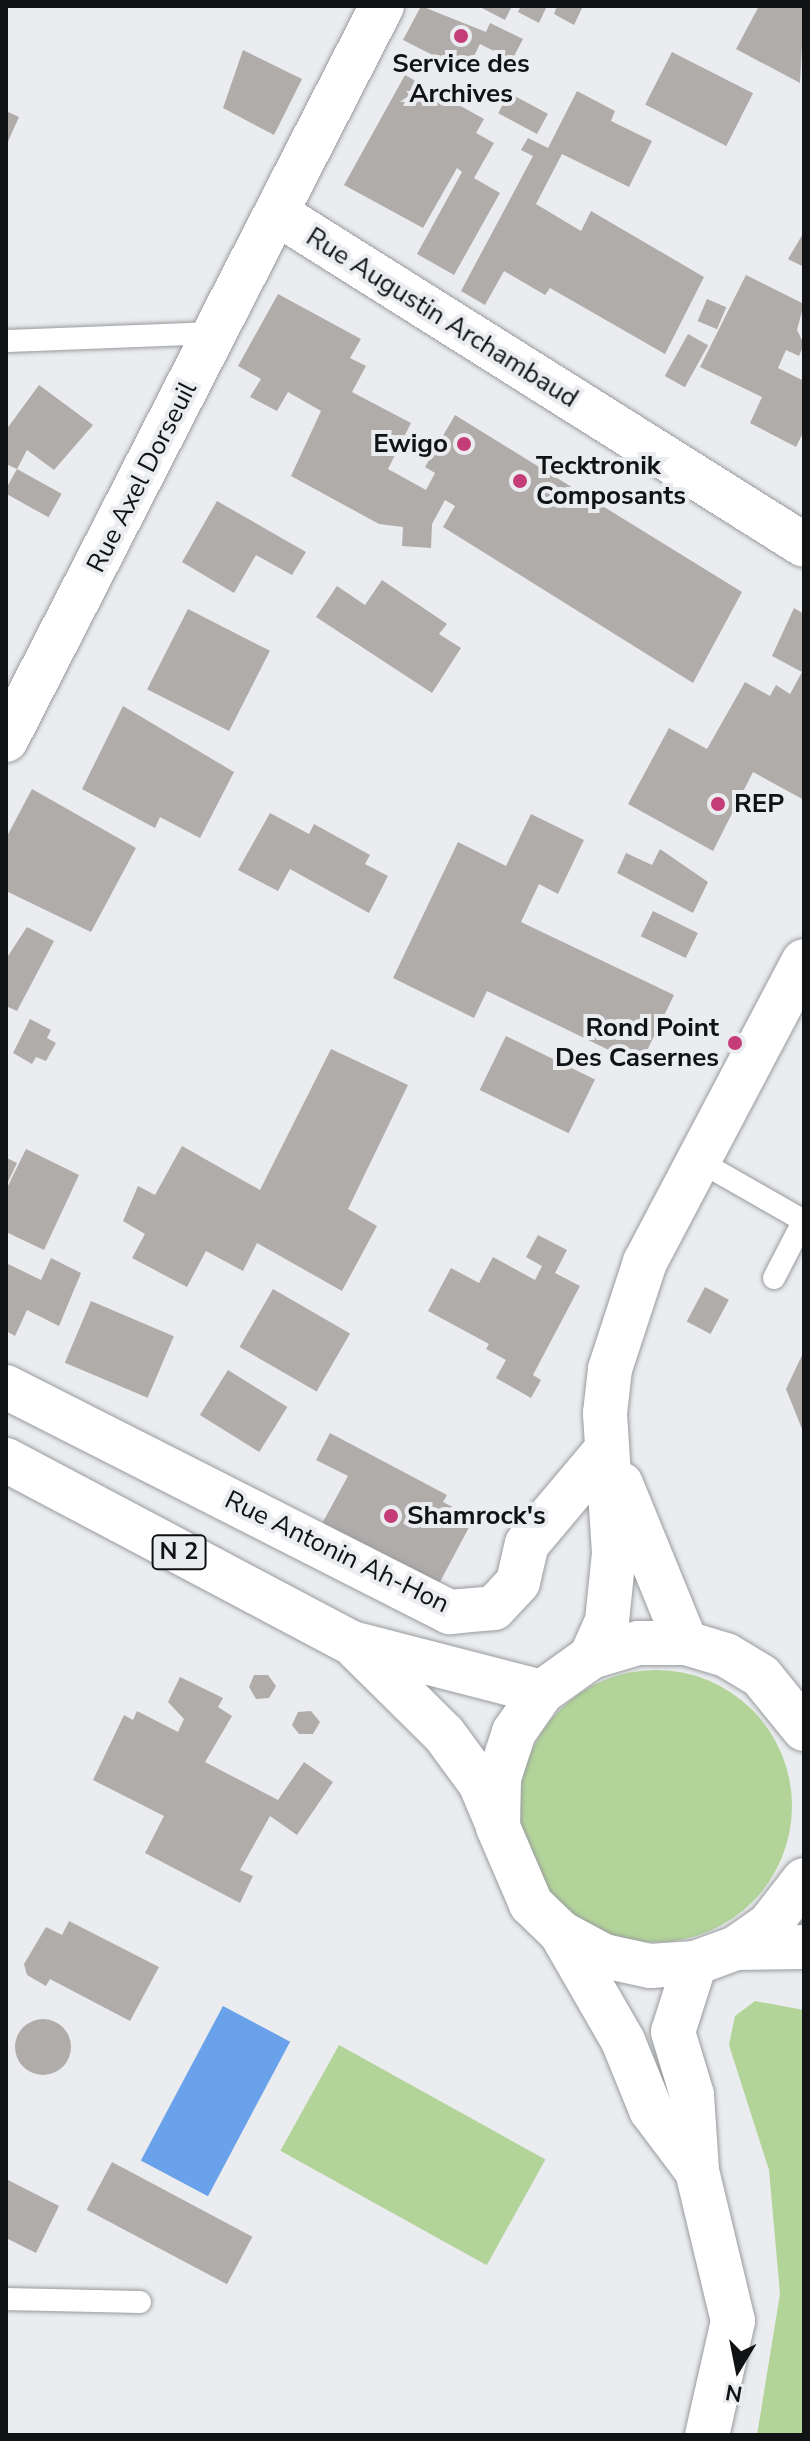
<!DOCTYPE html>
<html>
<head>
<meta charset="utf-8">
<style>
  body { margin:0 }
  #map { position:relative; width:810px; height:2441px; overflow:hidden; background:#eaecef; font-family:"Nunito Sans",sans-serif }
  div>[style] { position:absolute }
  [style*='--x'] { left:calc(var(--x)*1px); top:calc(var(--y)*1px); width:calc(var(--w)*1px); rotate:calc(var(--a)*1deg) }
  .green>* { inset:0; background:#b2d499; transform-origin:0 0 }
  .round { border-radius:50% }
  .water>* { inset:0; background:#69a2ea; transform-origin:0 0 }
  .building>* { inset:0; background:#b0acaa; transform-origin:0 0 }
  .roads { filter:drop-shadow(0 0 2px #999b9e) drop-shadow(0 0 2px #999b9e) }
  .service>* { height:22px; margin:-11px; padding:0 11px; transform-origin:11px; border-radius:11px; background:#fff }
  .minor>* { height:44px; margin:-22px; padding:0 22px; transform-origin:22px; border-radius:22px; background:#fff }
  .secondary>* { height:44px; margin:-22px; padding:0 22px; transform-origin:22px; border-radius:22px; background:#fff }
  .primary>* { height:44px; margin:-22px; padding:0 22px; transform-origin:22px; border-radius:22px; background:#fff }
  .dots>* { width:22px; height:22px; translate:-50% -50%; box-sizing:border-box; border:4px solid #eaecef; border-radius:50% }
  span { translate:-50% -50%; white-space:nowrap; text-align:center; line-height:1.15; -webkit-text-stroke:8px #eaecef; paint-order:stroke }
  .shield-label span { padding:2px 6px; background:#eaecef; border:2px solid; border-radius:6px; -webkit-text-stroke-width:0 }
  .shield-label { font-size:24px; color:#111213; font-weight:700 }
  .poi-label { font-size:26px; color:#111213; font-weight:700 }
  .right { translate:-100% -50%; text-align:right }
  .left { translate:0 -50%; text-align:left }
  .street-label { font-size:26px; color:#111213 }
  .frame { position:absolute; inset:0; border:8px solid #111213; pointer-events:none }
  .north { position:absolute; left:698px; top:2329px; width:80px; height:80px; -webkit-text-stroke:6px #eaecef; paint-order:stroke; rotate:190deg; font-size:22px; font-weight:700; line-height:32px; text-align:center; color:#111213 }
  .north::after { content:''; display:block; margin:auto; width:28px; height:36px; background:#111213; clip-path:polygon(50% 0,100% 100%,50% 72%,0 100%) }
</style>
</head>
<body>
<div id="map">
  <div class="green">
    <div class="round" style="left:520px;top:1670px;width:272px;height:272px"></div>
    <div style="clip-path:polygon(755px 2001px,804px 2010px,804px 2435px,757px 2435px,780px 2294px,769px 2170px,729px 2045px,735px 2016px)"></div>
    <div style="left:339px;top:2045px;width:236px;height:121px;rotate:29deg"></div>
  </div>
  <div class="water">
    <div style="left:223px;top:2006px;width:76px;height:175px;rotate:28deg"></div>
  </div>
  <div class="building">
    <div style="clip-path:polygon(421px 6px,486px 32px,490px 23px,523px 39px,512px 60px,480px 44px,466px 72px,403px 40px)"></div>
    <div style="clip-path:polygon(478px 6px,512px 6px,505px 20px)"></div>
    <div style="clip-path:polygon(521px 6px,547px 6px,539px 23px,518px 12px)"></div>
    <div style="clip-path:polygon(557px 6px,583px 6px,574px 25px,554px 14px)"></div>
    <div style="clip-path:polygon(759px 6px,804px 7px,800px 83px,736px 49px)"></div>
    <div style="clip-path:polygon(243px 50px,302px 79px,274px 135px,223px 108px)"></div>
    <div style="left:672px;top:52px;width:91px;height:59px;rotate:27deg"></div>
    <div style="clip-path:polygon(405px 75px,484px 119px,476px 133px,494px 143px,474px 178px,500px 193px,454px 275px,417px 254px,462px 172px,457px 168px,423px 228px,344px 185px)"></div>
    <div style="clip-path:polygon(577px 91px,615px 111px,611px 121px,652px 141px,629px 187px,562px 154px,536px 204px,581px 231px,591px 211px,704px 277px,665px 354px,550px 288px,545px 295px,504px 271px,485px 305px,461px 291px,533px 156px,521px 150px,528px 138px,548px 148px)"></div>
    <div style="left:509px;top:93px;width:44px;height:23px;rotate:28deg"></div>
    <div style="clip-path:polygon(6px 111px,19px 117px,6px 146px)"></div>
    <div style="clip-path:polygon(804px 232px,804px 267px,788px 259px)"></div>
    <div style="clip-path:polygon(746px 275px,804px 304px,797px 330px,804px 344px,799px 356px,786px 350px,778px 368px,804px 381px,804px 431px,796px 447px,750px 423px,762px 397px,700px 367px)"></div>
    <div style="clip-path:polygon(278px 294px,361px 339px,350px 358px,366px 366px,352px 392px,411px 423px,388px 469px,426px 490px,435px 473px,425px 467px,455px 415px,742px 592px,693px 683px,443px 527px,455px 506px,445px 500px,432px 524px,431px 548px,402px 546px,403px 527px,379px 524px,291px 476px,321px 411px,288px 392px,277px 411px,250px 397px,261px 379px,238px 366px)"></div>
    <div style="left:707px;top:299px;width:21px;height:24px;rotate:23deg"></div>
    <div style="left:688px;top:334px;width:23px;height:48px;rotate:29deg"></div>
    <div style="clip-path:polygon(39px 385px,93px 425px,54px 470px,27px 450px,17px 469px,6px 464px,6px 430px)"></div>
    <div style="left:17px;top:469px;width:51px;height:27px;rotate:29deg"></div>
    <div style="clip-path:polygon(217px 501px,306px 552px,292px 575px,256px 555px,234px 593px,182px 562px)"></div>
    <div style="clip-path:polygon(382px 580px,447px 624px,439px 634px,461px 648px,432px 693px,316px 617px,337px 586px,365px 605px)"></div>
    <div style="clip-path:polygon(794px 608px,804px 614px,804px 800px,753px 772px,713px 851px,628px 804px,669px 728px,707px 749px,745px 682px,770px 696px,776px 685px,790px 694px,802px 672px,772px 656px)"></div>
    <div style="left:188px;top:609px;width:92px;height:90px;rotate:27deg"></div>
    <div style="clip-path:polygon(123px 706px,234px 772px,200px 838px,160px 817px,155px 828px,82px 789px)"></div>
    <div style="clip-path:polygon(32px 789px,136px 848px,91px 932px,6px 891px,6px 838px)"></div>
    <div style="clip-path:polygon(270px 813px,309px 834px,314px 824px,370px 855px,365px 864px,388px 876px,369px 913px,290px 869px,278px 891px,238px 870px)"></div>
    <div style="clip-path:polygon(531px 814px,584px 840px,558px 894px,539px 884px,521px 922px,674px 995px,640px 1065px,487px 991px,474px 1018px,393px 978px,458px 842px,506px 866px)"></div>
    <div style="clip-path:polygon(660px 849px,708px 882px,693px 913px,617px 873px,626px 853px,652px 865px)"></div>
    <div style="left:653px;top:911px;width:50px;height:28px;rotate:26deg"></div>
    <div style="clip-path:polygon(27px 927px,54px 941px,17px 1011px,6px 1006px,6px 959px)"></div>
    <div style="clip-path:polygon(30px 1019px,51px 1030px,47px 1038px,56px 1043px,46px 1061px,36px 1057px,32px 1064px,13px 1053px)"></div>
    <div style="left:506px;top:1036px;width:99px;height:60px;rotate:26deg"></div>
    <div style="clip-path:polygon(331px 1049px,408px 1085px,348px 1209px,377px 1226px,342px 1291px,257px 1243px,243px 1271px,206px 1251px,187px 1287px,132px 1258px,145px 1234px,123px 1221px,138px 1186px,155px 1195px,182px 1146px,260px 1190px)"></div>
    <div style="clip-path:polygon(26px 1149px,79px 1175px,44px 1250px,6px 1232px,6px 1190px)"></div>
    <div style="clip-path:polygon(7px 1158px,17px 1163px,6px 1186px,6px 1160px)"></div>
    <div style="clip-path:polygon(538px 1235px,567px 1250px,555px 1273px,580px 1286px,533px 1375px,541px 1380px,531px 1398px,496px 1378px,506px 1360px,486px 1349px,489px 1344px,428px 1311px,451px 1268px,479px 1283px,493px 1257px,535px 1280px,542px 1266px,526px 1257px)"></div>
    <div style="clip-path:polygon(51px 1258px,81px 1273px,59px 1326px,27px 1310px,15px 1336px,6px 1331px,6px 1263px,41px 1280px)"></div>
    <div style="left:705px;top:1287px;width:27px;height:39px;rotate:28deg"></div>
    <div style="left:273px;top:1289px;width:89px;height:67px;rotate:30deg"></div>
    <div style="left:91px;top:1301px;width:90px;height:67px;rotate:23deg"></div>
    <div style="clip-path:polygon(804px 1351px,804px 1434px,786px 1389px)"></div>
    <div style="left:228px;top:1370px;width:70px;height:53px;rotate:32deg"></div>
    <div style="clip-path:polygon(330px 1433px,447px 1495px,443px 1502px,474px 1518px,434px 1593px,318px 1531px,348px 1476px,316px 1460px)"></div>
    <div style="clip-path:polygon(254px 1675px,268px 1675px,276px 1686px,269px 1698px,256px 1699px,249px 1687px)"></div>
    <div style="clip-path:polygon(180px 1677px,223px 1698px,218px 1707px,232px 1716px,205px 1762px,278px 1800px,304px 1762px,333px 1782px,297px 1835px,270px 1816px,240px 1870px,253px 1876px,240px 1903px,145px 1853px,164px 1816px,93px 1780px,124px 1715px,133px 1720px,137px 1711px,178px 1732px,184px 1719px,168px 1702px)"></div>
    <div style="clip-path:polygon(311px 1711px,320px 1722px,313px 1734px,299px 1734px,292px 1725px,298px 1712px)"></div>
    <div style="clip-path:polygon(69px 1921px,159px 1967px,130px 2021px,50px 1979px,46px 1986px,27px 1975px,24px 1964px,46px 1927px,62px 1935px)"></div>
    <div class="round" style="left:15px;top:2019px;width:56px;height:56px"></div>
    <div style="left:112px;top:2162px;width:159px;height:54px;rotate:28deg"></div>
    <div style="clip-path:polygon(6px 2179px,59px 2206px,36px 2253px,6px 2238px)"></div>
  </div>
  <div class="roads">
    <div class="service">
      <div style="--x:6;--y:341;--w:211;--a:-2.2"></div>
      <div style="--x:699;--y:1161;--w:121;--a:29.7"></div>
      <div style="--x:774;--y:1278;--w:65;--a:-62.7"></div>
      <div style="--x:6;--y:2299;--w:134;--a:1.3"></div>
    </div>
    <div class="minor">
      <div style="--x:278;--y:214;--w:621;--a:32.18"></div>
      <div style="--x:6;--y:740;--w:825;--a:-62.88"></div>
      <div style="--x:6;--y:1387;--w:498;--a:26.9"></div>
      <div style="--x:450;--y:1612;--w:44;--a:-5.2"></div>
      <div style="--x:494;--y:1608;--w:35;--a:-47"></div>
      <div style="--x:518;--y:1582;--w:39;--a:-77"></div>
      <div style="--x:527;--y:1544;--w:124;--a:-49.9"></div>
      <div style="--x:621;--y:1484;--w:172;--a:67.8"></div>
      <div style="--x:591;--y:1657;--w:39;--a:-66"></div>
      <div style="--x:607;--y:1621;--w:68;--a:-84.1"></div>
      <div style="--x:614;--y:1553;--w:140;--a:-93.7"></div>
      <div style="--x:605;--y:1413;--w:44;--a:-83.5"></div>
      <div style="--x:610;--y:1369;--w:113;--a:-71.9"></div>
      <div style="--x:645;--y:1262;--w:340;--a:-62.2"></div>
    </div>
    <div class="secondary">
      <div style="--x:561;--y:1933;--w:125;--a:60.1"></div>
      <div style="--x:623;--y:2041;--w:74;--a:67.9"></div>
      <div style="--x:651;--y:2110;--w:76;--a:53"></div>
      <div style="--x:695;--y:1963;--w:72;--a:107.7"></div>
      <div style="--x:673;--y:2032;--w:66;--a:73.2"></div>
      <div style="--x:692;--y:2095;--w:76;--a:86.2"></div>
      <div style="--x:697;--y:2171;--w:154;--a:76.5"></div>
      <div style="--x:733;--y:2321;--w:117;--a:102.8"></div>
    </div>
    <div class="primary">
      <div style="--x:6;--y:1460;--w:391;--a:27.9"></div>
      <div style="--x:352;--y:1643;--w:196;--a:14.5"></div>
      <div style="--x:357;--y:1648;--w:122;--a:44.7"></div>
      <div style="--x:444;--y:1734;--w:61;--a:53.7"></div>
      <div style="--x:480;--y:1783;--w:43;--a:67"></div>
      <div style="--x:804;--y:1729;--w:68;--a:-129.1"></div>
      <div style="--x:761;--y:1676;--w:41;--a:-149"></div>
      <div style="--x:726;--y:1655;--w:42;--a:-163.3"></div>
      <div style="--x:686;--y:1643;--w:48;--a:180"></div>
      <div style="--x:638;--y:1643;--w:49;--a:163.4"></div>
      <div style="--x:591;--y:1657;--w:60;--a:144.5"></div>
      <div style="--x:542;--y:1692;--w:49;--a:125"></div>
      <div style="--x:514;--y:1732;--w:48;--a:108.1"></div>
      <div style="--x:499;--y:1778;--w:49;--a:91.2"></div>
      <div style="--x:498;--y:1827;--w:84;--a:66.8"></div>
      <div style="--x:531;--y:1904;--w:42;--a:44"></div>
      <div style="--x:561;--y:1933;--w:49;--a:28.1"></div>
      <div style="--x:604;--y:1956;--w:47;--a:12.3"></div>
      <div style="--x:650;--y:1966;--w:45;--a:-3.8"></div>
      <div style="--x:695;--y:1963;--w:44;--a:-20.1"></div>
      <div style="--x:736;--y:1948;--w:40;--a:-34.9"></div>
      <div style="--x:769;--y:1925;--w:57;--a:-52.1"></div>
      <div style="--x:736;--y:1948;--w:68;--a:-0.8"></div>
    </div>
  </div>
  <div class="dots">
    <div style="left:461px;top:36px;background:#c43c78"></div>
    <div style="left:464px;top:444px;background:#c43c78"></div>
    <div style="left:520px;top:481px;background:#c43c78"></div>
    <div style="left:718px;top:804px;background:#c43c78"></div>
    <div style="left:735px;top:1043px;background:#c43c78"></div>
    <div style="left:391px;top:1516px;background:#c43c78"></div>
  </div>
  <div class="shield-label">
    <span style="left:179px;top:1552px">N 2</span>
  </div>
  <div class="poi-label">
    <span style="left:461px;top:79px">Service des<br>Archives</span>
    <span class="right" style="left:448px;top:444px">Ewigo</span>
    <span class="left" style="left:536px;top:481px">Tecktronik<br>Composants</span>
    <span class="left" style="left:734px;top:804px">REP</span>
    <span class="right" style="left:719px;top:1043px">Rond Point<br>Des Casernes</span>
    <span class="left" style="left:407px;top:1516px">Shamrock's</span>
  </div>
  <div class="street-label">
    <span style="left:442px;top:318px;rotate:32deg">Rue Augustin Archambaud</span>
    <span style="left:142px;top:477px;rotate:-63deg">Rue Axel Dorseuil</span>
    <span style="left:337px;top:1552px;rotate:26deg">Rue Antonin Ah-Hon</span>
  </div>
  <div class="frame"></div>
  <div class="north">N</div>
</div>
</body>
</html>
